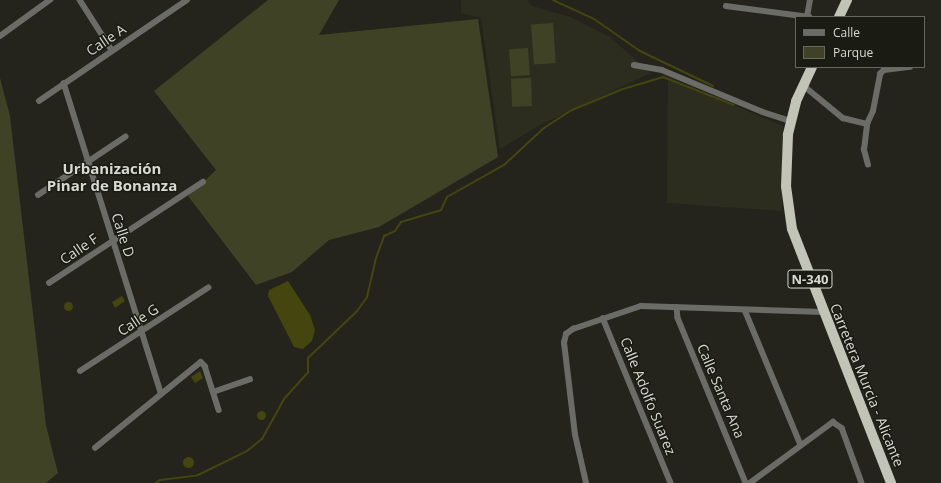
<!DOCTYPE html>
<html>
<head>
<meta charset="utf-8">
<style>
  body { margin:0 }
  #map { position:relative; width:941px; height:483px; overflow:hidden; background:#24241c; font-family:"Open Sans",sans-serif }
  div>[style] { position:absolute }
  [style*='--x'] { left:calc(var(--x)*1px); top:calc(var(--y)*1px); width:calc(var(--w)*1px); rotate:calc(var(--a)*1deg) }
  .built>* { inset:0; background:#2c2d1e }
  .green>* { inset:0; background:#404225; transform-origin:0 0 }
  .water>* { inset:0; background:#44450f }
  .round { border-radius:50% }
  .stream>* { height:2px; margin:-1px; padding:0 1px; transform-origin:1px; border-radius:1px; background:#44450f }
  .minor>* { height:5.5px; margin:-2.75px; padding:0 2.75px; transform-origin:2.75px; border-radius:2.75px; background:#6b6c67 }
  .trunk>* { height:10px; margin:-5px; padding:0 5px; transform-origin:5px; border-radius:5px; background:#c2c4b8 }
  span { translate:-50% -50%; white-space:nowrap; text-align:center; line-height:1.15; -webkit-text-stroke:3px #1a1b13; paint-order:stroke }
  .shield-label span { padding:1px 3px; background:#1a1b13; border:1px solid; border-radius:3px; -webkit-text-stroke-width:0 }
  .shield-label { font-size:13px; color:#d9d9d4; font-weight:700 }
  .street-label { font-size:14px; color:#d9d9d4 }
  .neighbourhood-label { font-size:15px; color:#d9d9d4; font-weight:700 }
  .legend { position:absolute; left:795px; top:16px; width:130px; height:52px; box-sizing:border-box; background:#1a1b13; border:1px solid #666760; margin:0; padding:5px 7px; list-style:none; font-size:12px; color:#d9d9d4 }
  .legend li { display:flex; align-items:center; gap:8px; height:20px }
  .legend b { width:20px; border:1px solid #666760 }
</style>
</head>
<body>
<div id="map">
  <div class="built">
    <div style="clip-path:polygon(461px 0,527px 0,533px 6px,570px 17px,610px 37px,651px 73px,540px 125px,500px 149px,481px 18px,461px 13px)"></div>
    <div style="clip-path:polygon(668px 77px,783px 126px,782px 211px,667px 203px)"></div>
  </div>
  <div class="green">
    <div style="clip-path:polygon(268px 0,339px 0,319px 35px,478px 19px,498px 157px,379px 227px,329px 240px,292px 272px,256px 285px,188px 196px,216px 170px,154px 91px)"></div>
    <div style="left:553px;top:23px;width:40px;height:22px;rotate:86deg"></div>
    <div style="left:528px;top:48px;width:27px;height:19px;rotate:86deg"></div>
    <div style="clip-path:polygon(0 78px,10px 116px,46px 425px,58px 473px,46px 483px,0 483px)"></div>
    <div style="left:531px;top:78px;width:28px;height:20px;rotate:88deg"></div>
  </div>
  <div class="water">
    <div style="clip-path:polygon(288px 281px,310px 315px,315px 330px,312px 341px,303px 349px,294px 347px,268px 296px,269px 290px)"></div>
    <div style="clip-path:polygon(122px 296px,125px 301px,115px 308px,112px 302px)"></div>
    <div class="round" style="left:63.5px;top:301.5px;width:9px;height:9px"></div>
    <div style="clip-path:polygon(200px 371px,203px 378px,195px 383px,191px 377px)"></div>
    <div class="round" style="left:256.5px;top:410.5px;width:9px;height:9px"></div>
    <div class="round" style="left:182.5px;top:456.5px;width:11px;height:11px"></div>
  </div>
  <div class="stream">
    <div style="--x:553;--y:0;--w:45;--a:24.9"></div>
    <div style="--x:594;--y:19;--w:56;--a:34.8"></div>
    <div style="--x:640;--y:51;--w:81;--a:25.6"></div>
    <div style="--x:156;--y:483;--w:5;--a:-37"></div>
    <div style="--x:160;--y:480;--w:38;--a:-7"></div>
    <div style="--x:198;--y:475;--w:55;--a:-26.1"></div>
    <div style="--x:247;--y:451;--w:19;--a:-39"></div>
    <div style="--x:262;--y:439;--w:46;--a:-61.2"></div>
    <div style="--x:284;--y:399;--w:36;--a:-48"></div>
    <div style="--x:308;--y:372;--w:14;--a:-90"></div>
    <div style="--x:308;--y:358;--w:68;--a:-43.8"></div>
    <div style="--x:357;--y:311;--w:17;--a:-54"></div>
    <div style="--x:367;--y:297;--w:37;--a:-77"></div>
    <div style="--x:375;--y:261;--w:27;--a:-70"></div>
    <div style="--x:384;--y:236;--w:12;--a:-24"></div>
    <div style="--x:395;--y:231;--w:11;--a:-56"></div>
    <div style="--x:401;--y:222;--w:42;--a:-16.7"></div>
    <div style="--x:441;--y:210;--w:14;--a:-65"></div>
    <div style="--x:447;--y:197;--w:65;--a:-29.3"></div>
    <div style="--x:504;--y:165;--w:54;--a:-42.8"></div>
    <div style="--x:544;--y:128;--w:33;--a:-33"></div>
    <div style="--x:572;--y:110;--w:55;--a:-22.4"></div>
    <div style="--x:623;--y:89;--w:42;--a:-16.7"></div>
    <div style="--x:663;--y:77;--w:76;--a:21.5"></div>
  </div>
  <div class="minor">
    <div style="--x:80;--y:0;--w:59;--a:57.4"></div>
    <div style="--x:726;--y:6;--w:84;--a:7.5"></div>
    <div style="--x:807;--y:17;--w:17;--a:-80"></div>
    <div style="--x:0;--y:36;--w:62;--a:-35.8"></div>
    <div style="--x:634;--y:65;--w:28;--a:10"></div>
    <div style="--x:662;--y:70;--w:109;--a:22.6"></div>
    <div style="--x:763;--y:112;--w:29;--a:18"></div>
    <div style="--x:64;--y:83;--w:324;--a:72.6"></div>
    <div style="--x:803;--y:85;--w:52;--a:39.5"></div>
    <div style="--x:843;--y:118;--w:25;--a:14"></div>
    <div style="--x:39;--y:101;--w:179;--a:-34.3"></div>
    <div style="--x:868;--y:165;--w:16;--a:-105"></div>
    <div style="--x:864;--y:150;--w:26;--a:-83"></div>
    <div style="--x:867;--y:124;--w:14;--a:-65"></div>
    <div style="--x:873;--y:111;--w:38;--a:-79"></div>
    <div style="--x:880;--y:74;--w:6;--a:-45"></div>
    <div style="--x:884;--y:70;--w:26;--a:-7"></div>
    <div style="--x:38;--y:195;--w:105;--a:-33.7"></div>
    <div style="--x:49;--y:283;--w:184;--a:-33.3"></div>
    <div style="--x:677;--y:307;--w:11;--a:85"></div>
    <div style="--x:678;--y:318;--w:178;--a:67.6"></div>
    <div style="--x:745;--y:310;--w:146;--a:67.5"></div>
    <div style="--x:603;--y:318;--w:178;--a:67.6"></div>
    <div style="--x:80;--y:371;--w:153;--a:-33"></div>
    <div style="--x:213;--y:392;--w:39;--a:-19"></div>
    <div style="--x:95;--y:448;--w:136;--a:-39.1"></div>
    <div style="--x:201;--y:362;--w:6;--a:45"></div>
    <div style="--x:205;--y:366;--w:46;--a:72.3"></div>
    <div style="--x:586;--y:483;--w:49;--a:-102.9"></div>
    <div style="--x:575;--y:435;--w:93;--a:-96.8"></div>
    <div style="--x:564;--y:343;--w:9;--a:-77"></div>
    <div style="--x:566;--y:334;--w:9;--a:-36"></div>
    <div style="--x:573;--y:329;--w:72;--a:-18.7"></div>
    <div style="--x:641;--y:306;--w:182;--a:1.9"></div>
    <div style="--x:750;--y:483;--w:103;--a:-36.3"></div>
    <div style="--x:833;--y:422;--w:11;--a:34"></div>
    <div style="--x:842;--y:428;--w:59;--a:70"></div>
  </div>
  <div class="trunk">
    <div style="--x:839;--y:17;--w:19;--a:-65"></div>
    <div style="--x:812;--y:67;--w:38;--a:115"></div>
    <div style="--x:796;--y:102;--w:34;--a:104"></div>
    <div style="--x:788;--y:135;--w:51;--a:92.2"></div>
    <div style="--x:786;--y:186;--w:43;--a:82.1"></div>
    <div style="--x:792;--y:229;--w:273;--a:68.7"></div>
  </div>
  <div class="shield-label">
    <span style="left:810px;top:279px">N-340</span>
  </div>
  <div class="street-label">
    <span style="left:106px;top:40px;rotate:-34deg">Calle A</span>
    <span style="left:123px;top:235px;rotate:72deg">Calle D</span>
    <span style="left:79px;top:249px;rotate:-34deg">Calle F</span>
    <span style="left:138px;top:320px;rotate:-33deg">Calle G</span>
    <span style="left:867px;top:385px;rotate:68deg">Carretera Murcia - Alicante</span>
    <span style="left:721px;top:391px;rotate:67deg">Calle Santa Ana</span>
    <span style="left:648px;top:396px;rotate:68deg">Calle Adolfo Suarez</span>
  </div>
  <div class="neighbourhood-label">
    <span style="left:112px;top:177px">Urbanización<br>Pinar de Bonanza</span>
  </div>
  <ul class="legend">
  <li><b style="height:5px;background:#6b6c67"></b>Calle</li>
  <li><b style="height:11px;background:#404225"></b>Parque</li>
  </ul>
</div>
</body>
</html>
